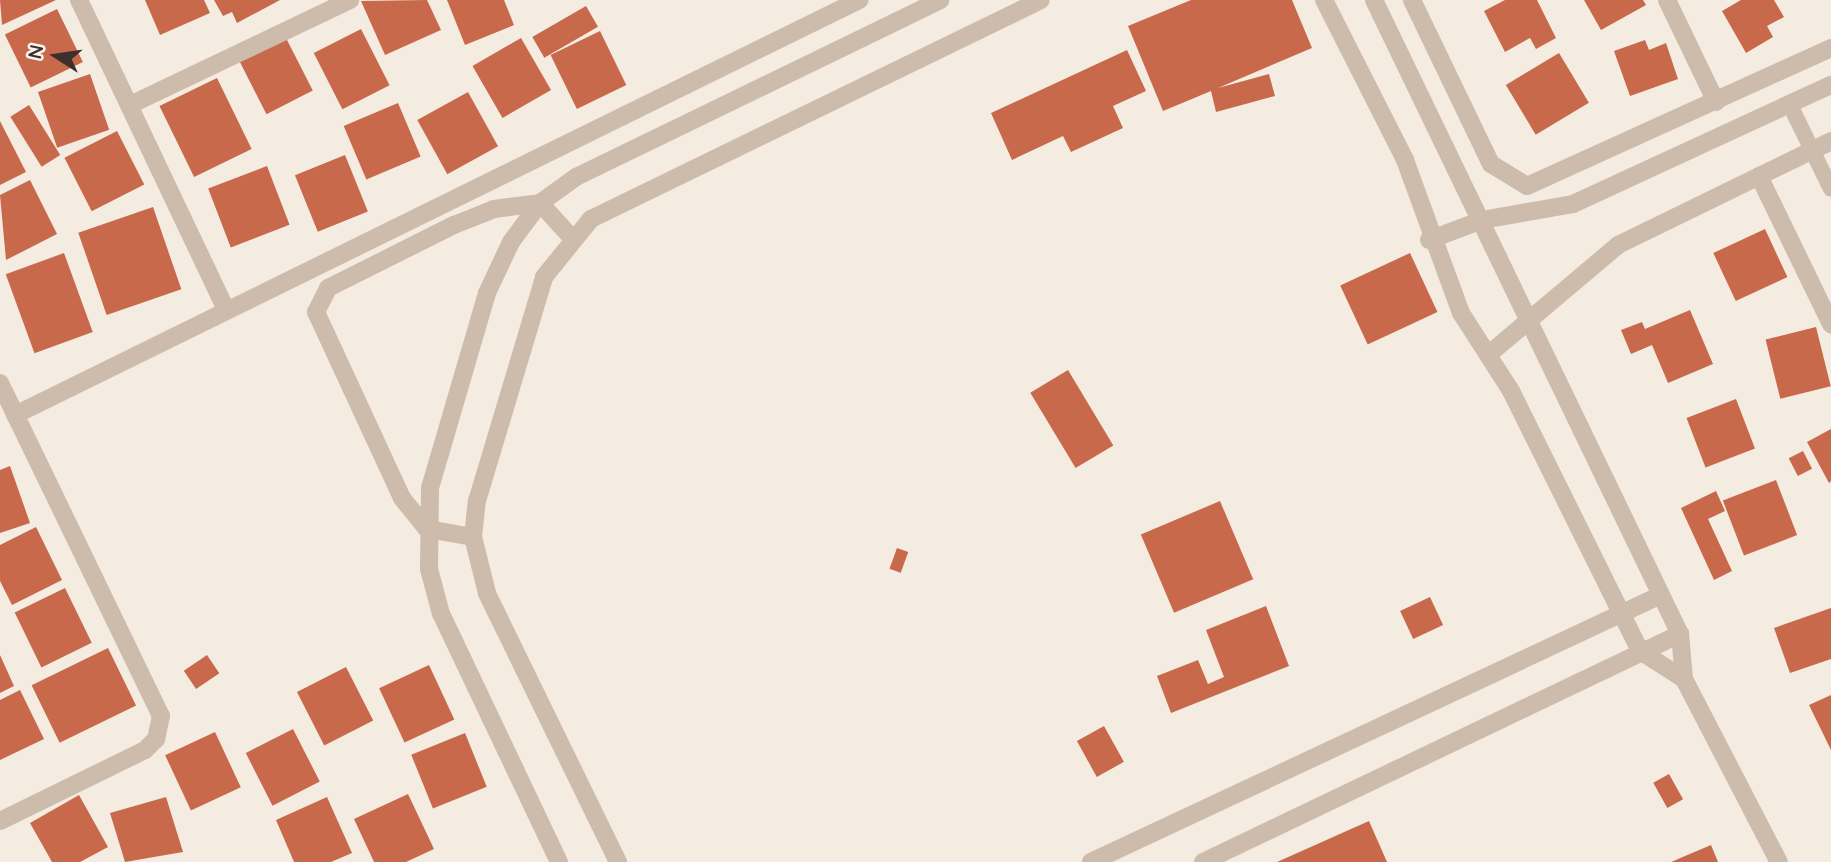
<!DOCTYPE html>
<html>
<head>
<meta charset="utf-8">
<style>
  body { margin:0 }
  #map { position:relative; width:1831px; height:862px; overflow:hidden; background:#f4ebe1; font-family:Quicksand,sans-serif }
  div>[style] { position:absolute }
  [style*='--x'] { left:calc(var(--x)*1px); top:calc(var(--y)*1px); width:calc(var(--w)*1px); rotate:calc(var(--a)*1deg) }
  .building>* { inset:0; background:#c8694b; transform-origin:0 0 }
  .service>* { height:16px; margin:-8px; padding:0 8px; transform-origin:8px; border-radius:8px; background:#cdbbac }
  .minor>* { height:18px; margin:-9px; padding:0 9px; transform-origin:9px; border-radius:9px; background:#cdbbac }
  span { translate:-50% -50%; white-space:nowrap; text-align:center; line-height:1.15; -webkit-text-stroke:5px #fbf5ee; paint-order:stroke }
  .north { position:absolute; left:21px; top:21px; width:70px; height:70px; -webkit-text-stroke:5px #fbf5ee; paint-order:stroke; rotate:282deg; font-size:19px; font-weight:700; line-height:28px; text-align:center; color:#3b302b }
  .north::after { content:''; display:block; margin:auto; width:24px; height:32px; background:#3b302b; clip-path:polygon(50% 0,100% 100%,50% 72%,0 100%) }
</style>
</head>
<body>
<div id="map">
  <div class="building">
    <div style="clip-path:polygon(0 0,56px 0,2px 25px)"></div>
    <div style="clip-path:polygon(145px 0,204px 0,210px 13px,160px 35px)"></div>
    <div style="clip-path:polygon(214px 0,280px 0,237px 23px,232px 12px,223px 16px)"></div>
    <div style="clip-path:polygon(427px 0,441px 30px,385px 55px,361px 1px)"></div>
    <div style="clip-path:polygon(447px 0,504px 0,514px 25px,465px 45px)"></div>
    <div style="clip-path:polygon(1191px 0,1292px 0,1312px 48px,1218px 88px,1269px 74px,1275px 96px,1216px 112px,1211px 91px,1163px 111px,1128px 26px)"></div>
    <div style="clip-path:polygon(1505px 0,1537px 0,1556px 38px,1536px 49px,1530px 38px,1505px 52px,1484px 11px)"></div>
    <div style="clip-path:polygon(1584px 0,1643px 0,1646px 5px,1601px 30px)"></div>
    <div style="clip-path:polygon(1741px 0,1774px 0,1784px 17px,1767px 26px,1773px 37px,1746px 53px,1722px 11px)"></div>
    <div style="left:586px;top:6px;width:24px;height:62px;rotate:60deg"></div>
    <div style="left:57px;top:9px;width:59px;height:58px;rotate:64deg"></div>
    <div style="left:361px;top:29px;width:63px;height:53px;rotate:63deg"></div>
    <div style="left:600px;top:31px;width:60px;height:55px;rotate:64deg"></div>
    <div style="left:286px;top:38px;width:59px;height:52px;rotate:63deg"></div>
    <div style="left:521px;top:38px;width:60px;height:56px;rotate:60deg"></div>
    <div style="clip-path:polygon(1645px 40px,1649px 50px,1666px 43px,1678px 79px,1630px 96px,1614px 51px)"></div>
    <div style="clip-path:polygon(1127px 50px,1146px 91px,1113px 106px,1123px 128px,1071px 152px,1063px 136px,1012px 160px,991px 113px)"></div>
    <div style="left:1559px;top:53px;width:58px;height:62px;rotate:59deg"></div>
    <div style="left:90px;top:74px;width:59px;height:55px;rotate:71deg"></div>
    <div style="left:217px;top:78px;width:79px;height:64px;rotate:64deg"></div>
    <div style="left:468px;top:92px;width:62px;height:58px;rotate:61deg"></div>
    <div style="left:398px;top:103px;width:58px;height:59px;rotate:67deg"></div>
    <div style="left:29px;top:105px;width:59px;height:22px;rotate:58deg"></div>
    <div style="clip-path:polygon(0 121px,26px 172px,0 185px)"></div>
    <div style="left:117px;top:131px;width:60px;height:59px;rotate:63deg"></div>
    <div style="left:345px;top:155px;width:61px;height:54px;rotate:68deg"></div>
    <div style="left:267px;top:166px;width:63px;height:63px;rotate:69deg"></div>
    <div style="clip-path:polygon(30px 180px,57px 234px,6px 260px,0 195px)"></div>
    <div style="left:153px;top:207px;width:87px;height:79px;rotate:71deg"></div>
    <div style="left:1765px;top:229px;width:53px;height:57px;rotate:65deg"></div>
    <div style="left:64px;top:253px;width:84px;height:62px;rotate:70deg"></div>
    <div style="left:1410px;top:253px;width:65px;height:77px;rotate:65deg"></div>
    <div style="clip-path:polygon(1690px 310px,1713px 364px,1668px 383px,1652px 345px,1631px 354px,1621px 330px,1642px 322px,1645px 329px)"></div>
    <div style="left:1816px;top:327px;width:61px;height:52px;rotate:76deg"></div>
    <div style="left:1068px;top:370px;width:88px;height:44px;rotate:59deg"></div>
    <div style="left:1736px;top:399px;width:53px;height:53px;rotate:69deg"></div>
    <div style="clip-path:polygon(1831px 429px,1831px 481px,1829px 483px,1807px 442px)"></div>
    <div style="left:1803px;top:451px;width:20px;height:16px;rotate:63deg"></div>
    <div style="clip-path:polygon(10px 466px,30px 523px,0 533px,0 470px)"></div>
    <div style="left:1776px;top:480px;width:59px;height:57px;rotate:69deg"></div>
    <div style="clip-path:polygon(1716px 491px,1725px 511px,1708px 519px,1732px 571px,1714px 580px,1681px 508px)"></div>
    <div style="left:1220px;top:501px;width:85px;height:86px;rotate:67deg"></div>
    <div style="clip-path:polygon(36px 527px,62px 580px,12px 605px,0 581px,0 545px)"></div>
    <div style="left:897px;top:548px;width:12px;height:22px;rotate:20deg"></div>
    <div style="left:65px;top:588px;width:61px;height:56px;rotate:64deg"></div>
    <div style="left:1430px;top:597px;width:31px;height:33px;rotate:65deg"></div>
    <div style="clip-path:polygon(1266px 606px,1289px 666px,1171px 713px,1157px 676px,1198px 660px,1208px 684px,1224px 677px,1206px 630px)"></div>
    <div style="clip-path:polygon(1831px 608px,1831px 659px,1790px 673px,1774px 628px)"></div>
    <div style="left:108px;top:648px;width:64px;height:85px;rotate:64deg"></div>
    <div style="clip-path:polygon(0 655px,14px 686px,0 693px)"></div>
    <div style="left:207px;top:655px;width:22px;height:28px;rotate:56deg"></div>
    <div style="left:429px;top:665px;width:60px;height:55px;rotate:65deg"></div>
    <div style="left:346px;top:667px;width:60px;height:55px;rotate:63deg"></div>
    <div style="clip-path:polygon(20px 690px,44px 739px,0 760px,0 700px)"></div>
    <div style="clip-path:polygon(1831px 695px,1831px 750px,1809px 705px)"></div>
    <div style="left:1104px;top:726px;width:41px;height:31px;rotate:61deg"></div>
    <div style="left:293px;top:729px;width:59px;height:53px;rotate:63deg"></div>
    <div style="left:215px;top:732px;width:61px;height:55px;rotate:65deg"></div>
    <div style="left:465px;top:733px;width:58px;height:58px;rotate:68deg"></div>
    <div style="left:1669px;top:774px;width:29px;height:18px;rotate:61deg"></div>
    <div style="clip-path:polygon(408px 794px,434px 849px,406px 862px,374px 862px,354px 819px)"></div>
    <div style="clip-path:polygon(79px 795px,108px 847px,80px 862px,52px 862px,30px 823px)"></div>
    <div style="clip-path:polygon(166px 797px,183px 852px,125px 862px,110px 813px)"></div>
    <div style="clip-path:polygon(327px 797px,352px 853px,331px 862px,294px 862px,276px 820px)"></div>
    <div style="clip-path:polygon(1369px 821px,1387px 862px,1277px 862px)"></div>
    <div style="clip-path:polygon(1711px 845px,1718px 862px,1671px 862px)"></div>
  </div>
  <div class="service">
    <div style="--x:1790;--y:105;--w:93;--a:64"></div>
  </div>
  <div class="minor">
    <div style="--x:79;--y:0;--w:342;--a:64.6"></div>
    <div style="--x:1324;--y:0;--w:179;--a:63.1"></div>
    <div style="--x:1405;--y:160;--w:163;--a:69.9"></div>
    <div style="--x:1461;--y:313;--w:93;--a:57.3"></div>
    <div style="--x:1511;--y:391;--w:290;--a:63.6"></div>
    <div style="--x:1640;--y:651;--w:52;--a:32.5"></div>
    <div style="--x:1374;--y:0;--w:704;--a:64.24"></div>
    <div style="--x:1680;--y:634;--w:45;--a:84.9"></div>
    <div style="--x:1684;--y:679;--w:206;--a:62.6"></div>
    <div style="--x:1412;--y:0;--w:182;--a:64.3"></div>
    <div style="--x:1491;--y:164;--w:42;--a:31.4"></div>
    <div style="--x:1527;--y:186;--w:334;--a:-24.4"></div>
    <div style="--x:1667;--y:0;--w:113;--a:64.3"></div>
    <div style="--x:130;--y:105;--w:244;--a:-25.5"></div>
    <div style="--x:1759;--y:176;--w:165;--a:64.1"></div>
    <div style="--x:540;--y:203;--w:46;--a:47.6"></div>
    <div style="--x:1429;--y:240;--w:57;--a:-20.7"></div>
    <div style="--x:1482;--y:220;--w:92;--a:-10"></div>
    <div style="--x:1573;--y:204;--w:284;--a:-24.8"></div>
    <div style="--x:1488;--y:355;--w:170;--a:-40.2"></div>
    <div style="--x:1618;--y:245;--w:237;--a:-26"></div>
    <div style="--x:0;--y:383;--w:370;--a:64.2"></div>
    <div style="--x:161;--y:716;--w:24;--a:102"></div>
    <div style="--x:156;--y:739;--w:16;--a:135"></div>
    <div style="--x:145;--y:750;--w:161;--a:153.9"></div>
    <div style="--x:15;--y:415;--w:941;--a:-26.18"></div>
    <div style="--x:473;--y:537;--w:47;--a:-170.1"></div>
    <div style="--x:427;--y:529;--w:40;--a:-129"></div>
    <div style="--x:402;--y:498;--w:205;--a:-114.8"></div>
    <div style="--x:316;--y:312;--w:27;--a:-63"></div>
    <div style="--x:328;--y:288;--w:141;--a:-26.6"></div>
    <div style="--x:454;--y:225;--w:43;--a:-21.8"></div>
    <div style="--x:494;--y:209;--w:46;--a:-7.4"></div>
    <div style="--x:559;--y:862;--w:275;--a:-115.4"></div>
    <div style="--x:441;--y:614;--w:47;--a:-104.9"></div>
    <div style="--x:429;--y:569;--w:81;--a:-89.3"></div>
    <div style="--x:430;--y:488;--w:203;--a:-73.7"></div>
    <div style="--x:487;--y:293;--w:56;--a:-64.8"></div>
    <div style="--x:511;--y:242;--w:49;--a:-53.4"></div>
    <div style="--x:540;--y:203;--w:44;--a:-35.8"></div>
    <div style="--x:576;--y:177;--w:405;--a:-25.9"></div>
    <div style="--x:618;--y:862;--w:299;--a:-116"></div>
    <div style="--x:487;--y:593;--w:58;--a:-104"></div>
    <div style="--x:473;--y:537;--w:36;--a:-84"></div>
    <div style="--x:477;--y:501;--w:234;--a:-73.3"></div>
    <div style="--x:544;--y:277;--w:75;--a:-51"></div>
    <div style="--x:591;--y:219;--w:500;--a:-25.95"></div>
    <div style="--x:1091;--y:862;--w:629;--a:-25.1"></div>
    <div style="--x:1203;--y:862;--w:529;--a:-25.55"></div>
  </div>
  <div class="north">N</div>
</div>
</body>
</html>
